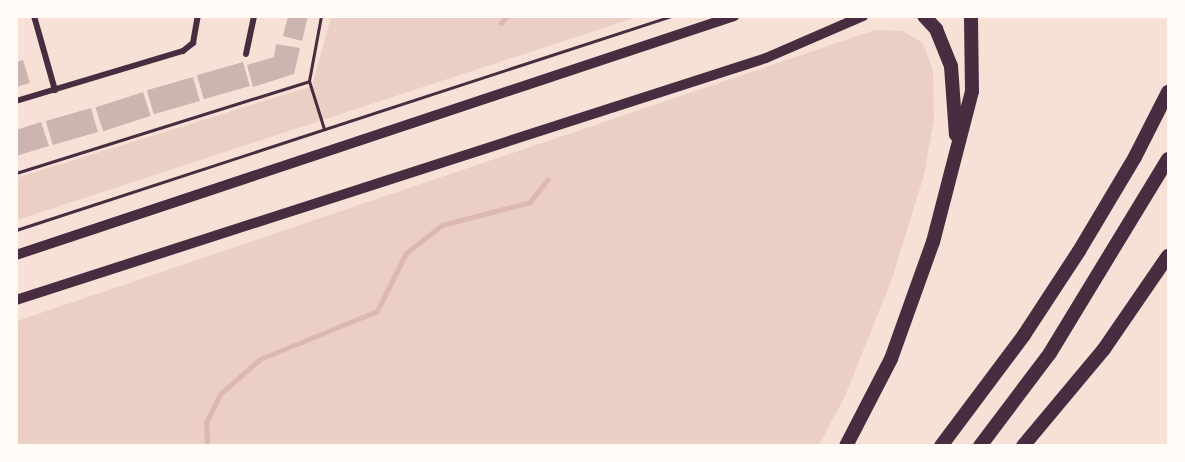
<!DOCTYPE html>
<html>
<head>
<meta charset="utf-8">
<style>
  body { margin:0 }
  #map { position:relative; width:1185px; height:462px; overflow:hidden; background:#f7e1d7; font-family:Spectral,serif }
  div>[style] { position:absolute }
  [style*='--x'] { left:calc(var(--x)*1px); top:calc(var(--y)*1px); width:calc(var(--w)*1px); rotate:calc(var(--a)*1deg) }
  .green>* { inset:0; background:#ebcfc5 }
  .stream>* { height:5px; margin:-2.5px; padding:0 2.5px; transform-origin:2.5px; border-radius:2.5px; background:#dcb8b0 }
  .building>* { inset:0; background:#ccb4b1; transform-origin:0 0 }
  .path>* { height:3px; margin:-1.5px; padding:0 1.5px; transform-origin:1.5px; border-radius:1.5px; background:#4a2c40 }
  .minor>* { height:6px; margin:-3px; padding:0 3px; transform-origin:3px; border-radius:3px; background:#4a2c40 }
  .tertiary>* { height:10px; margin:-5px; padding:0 5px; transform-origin:5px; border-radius:5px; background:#4a2c40 }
  .trunk>* { height:14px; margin:-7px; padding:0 7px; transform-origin:7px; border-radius:7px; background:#4a2c40 }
  span { translate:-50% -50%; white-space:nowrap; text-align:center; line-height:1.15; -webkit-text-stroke:5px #fffaf5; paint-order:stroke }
  .frame { position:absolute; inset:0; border:18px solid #fffaf5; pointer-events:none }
</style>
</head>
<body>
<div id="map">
  <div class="green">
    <div style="clip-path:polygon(331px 17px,637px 17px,17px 220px,16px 178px,312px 86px)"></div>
    <div style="clip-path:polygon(875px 30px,903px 31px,923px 43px,933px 70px,934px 119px,924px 175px,892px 279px,845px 396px,819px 445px,17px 445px,17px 321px)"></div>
  </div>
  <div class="stream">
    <div style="--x:501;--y:23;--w:9;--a:-49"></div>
    <div style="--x:207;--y:446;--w:23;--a:-92"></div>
    <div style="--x:206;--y:423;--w:32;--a:-64"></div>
    <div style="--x:220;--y:394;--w:53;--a:-41.2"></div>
    <div style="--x:260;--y:359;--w:126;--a:-22.3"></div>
    <div style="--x:377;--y:311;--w:65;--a:-63.4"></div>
    <div style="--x:406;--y:253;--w:46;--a:-37.9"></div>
    <div style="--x:442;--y:225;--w:91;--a:-14.6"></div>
    <div style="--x:530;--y:202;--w:29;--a:-52"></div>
  </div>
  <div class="building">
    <div style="clip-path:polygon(288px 16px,308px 16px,302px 41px,283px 36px)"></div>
    <div style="clip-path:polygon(276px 44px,300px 48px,294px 74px,253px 87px,247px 65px,274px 57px)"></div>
    <div style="clip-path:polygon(23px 60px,30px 83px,16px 87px,16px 62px)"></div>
    <div style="left:243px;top:62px;width:25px;height:48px;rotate:74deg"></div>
    <div style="left:193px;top:77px;width:25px;height:48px;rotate:74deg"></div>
    <div style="left:143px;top:92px;width:25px;height:50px;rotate:72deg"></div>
    <div style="left:91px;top:108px;width:25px;height:47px;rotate:74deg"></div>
    <div style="clip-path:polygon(41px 122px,49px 146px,16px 156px,16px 130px)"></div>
  </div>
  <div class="path">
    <div style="--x:321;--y:16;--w:66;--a:100.5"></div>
    <div style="--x:309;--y:81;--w:50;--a:72.6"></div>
    <div style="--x:16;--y:173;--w:307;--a:-17.4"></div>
    <div style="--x:16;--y:230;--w:689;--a:-18.09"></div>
  </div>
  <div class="minor">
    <div style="--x:34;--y:16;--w:77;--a:74.2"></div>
    <div style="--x:246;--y:54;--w:39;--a:-78"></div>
    <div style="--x:16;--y:101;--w:174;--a:-16.7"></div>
    <div style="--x:183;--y:51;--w:13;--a:-39"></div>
    <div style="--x:193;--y:43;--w:27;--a:-80"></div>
  </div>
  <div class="tertiary">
    <div style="--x:16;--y:255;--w:757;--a:-18.41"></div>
    <div style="--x:16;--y:300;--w:788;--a:-17.88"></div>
    <div style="--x:766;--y:58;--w:106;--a:-23.4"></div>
  </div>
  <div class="trunk">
    <div style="--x:924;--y:16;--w:18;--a:47"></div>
    <div style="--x:936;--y:29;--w:40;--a:68"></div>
    <div style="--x:951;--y:66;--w:69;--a:85.9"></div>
    <div style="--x:846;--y:446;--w:98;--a:-62.7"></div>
    <div style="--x:891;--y:359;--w:124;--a:-70.3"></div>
    <div style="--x:933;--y:242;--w:156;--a:-75.5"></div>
    <div style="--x:972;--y:91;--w:75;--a:-90.8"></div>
    <div style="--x:941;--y:446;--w:139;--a:-53.2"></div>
    <div style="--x:1024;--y:335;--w:100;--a:-56.8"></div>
    <div style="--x:1079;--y:251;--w:109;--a:-59.2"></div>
    <div style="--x:1135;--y:157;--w:73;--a:-63.1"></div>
    <div style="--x:980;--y:446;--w:116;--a:-53"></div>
    <div style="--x:1050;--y:353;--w:227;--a:-58.7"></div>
    <div style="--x:1023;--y:446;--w:126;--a:-50.1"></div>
    <div style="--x:1104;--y:349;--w:113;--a:-55.5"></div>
  </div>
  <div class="frame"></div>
</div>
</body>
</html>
